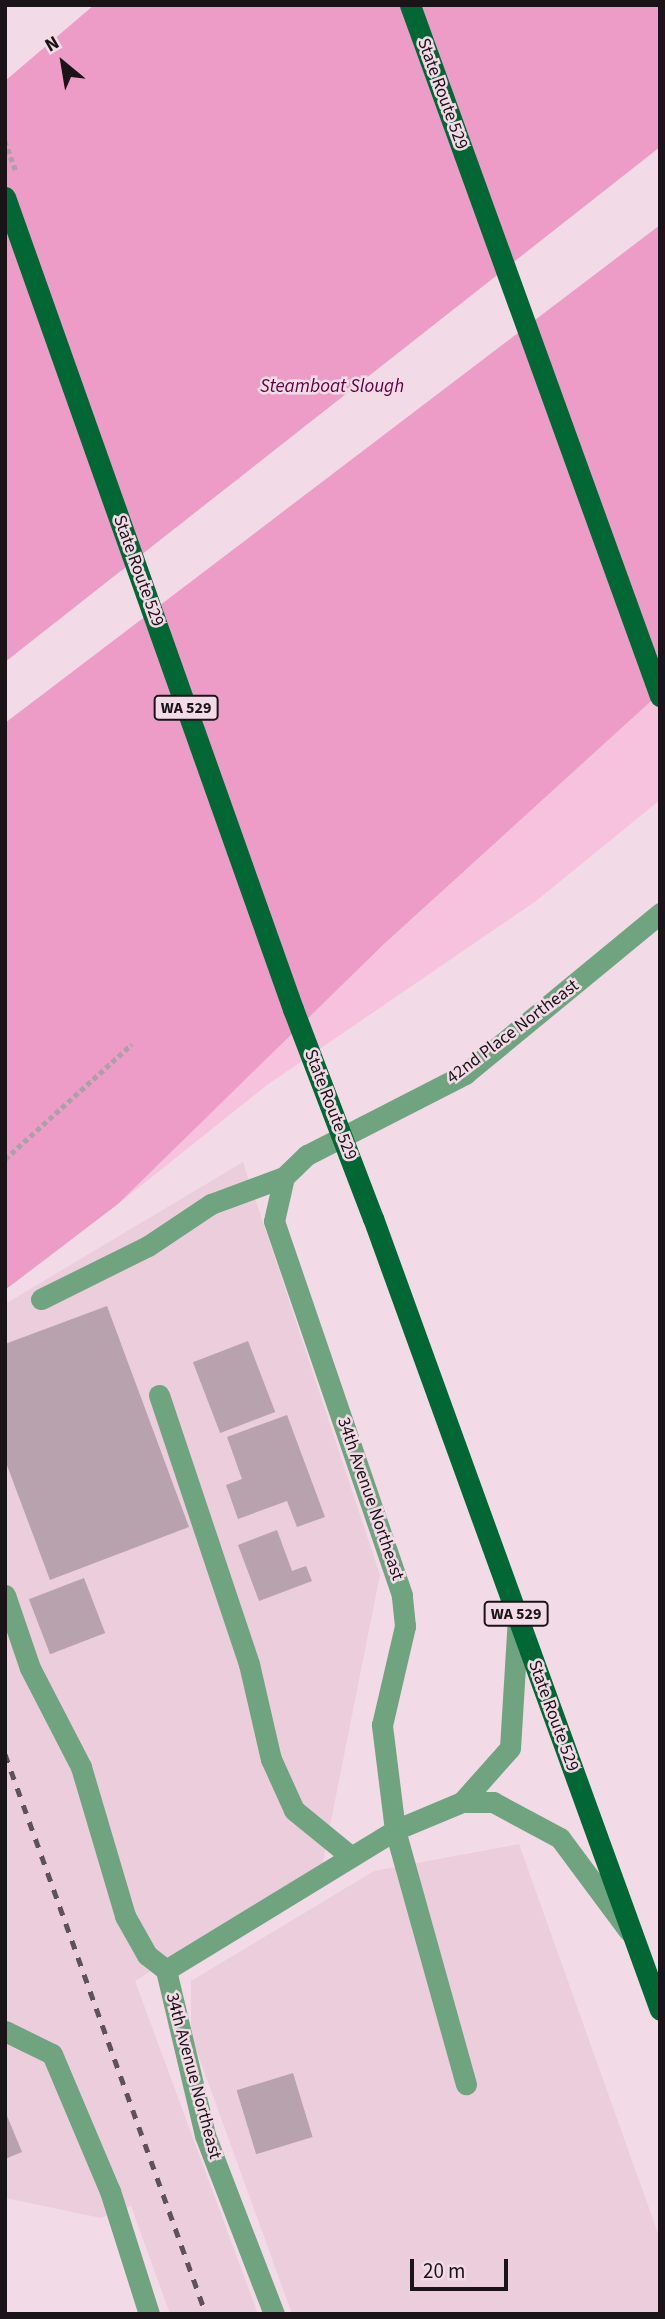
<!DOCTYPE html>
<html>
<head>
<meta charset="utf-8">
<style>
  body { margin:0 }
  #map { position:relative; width:665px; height:2319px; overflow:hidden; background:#f2dbe7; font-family:"Source Sans 3",sans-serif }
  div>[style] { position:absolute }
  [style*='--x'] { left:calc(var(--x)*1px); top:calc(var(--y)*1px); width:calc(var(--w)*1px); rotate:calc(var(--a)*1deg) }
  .built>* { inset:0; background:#ebcddc }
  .green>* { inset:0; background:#f6c2dd }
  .water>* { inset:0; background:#ec9cc7 }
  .pier>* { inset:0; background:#f2dbe7 }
  .building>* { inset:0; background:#b7a2ad; transform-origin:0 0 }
  .path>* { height:4.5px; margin-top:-2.25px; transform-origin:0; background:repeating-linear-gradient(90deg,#af9da7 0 5px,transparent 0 8.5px) }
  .minor>* { height:21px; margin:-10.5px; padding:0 10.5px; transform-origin:10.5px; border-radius:10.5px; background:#70a37f }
  .major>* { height:21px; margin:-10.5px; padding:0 10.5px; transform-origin:10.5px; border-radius:10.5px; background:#006735 }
  .rail>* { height:5px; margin-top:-2.5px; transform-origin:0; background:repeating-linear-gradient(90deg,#5e5259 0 9px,transparent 0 18px) }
  .path-bridge>* { height:4.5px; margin-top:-2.25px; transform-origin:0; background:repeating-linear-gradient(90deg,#af9da7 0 5px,transparent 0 8.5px) }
  .major-bridge>* { height:21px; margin:-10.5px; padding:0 10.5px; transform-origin:10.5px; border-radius:10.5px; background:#006735 }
  span { translate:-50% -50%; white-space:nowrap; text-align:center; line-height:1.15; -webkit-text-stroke:5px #f2dbe7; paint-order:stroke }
  .shield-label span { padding:2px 5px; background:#f2dbe7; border:2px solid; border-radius:5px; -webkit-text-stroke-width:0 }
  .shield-label { font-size:16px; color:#1a1317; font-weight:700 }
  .street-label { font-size:18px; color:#1a1317 }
  .water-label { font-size:19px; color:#610043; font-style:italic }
  .frame { position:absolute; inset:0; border:7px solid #1a1317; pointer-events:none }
  .north { position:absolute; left:28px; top:28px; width:70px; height:70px; -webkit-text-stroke:5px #f2dbe7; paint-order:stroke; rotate:330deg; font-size:19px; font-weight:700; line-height:28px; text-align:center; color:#1a1317 }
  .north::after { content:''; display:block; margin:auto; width:24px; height:32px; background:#1a1317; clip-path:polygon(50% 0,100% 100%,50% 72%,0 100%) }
  .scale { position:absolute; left:410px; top:2259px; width:98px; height:32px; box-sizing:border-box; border:4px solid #1a1317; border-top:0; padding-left:9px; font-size:21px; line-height:24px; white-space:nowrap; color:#1a1317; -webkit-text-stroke:5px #f2dbe7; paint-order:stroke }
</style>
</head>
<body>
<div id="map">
  <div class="built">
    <div style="clip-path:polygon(243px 1162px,380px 1575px,322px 1866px,135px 1981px,258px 2314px,170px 2314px,131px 2206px,101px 2218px,5px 2198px,5px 1304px)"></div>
    <div style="clip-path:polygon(519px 1844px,660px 2239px,660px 2314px,292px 2314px,191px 2035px,191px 1981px,374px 1871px)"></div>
  </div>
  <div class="green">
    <div style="clip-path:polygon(660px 693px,660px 800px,536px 901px,267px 1085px,118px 1204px,384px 944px)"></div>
  </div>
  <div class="water">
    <div style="clip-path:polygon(94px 5px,660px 5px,660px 693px,384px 944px,118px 1204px,5px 1290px,5px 81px)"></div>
  </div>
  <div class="pier">
    <div style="clip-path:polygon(660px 147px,660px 225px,5px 723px,5px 662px)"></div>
  </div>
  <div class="building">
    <div style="clip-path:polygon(107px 1306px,189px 1527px,50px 1580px,5px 1460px,5px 1344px)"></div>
    <div style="left:248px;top:1341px;width:76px;height:59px;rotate:69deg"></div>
    <div style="clip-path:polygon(287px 1415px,325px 1517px,297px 1527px,287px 1501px,238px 1519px,226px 1485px,242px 1479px,227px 1437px)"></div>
    <div style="clip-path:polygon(277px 1530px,292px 1571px,306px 1566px,312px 1581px,259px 1601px,238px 1545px)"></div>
    <div style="left:84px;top:1578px;width:59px;height:59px;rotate:69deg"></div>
    <div style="left:293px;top:2073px;width:67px;height:59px;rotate:73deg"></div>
    <div style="clip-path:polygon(5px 2111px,22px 2152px,5px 2159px)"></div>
  </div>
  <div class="path">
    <div style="--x:5;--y:1159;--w:171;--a:-42.2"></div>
  </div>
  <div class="minor">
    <div style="--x:41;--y:1299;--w:119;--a:-26.4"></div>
    <div style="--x:148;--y:1246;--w:76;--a:-33.7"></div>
    <div style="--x:211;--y:1204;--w:78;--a:-20.3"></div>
    <div style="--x:159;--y:1395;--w:284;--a:71.5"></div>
    <div style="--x:249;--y:1664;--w:98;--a:77"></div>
    <div style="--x:271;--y:1759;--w:56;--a:65.7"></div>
    <div style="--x:294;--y:1810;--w:71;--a:39.3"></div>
    <div style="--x:5;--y:1595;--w:77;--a:71.1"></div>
    <div style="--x:30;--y:1668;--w:111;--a:62.7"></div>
    <div style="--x:81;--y:1767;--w:155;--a:73.5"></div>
    <div style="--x:125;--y:1916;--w:45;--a:60.6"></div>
    <div style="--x:147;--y:1955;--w:24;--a:38"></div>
    <div style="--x:462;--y:1802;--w:72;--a:-48.4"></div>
    <div style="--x:510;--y:1748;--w:130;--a:-86.5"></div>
    <div style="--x:629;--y:1931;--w:116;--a:-126.6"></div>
    <div style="--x:560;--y:1838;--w:76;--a:-151.8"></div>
    <div style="--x:493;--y:1802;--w:31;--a:180"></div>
    <div style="--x:462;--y:1802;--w:73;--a:157.3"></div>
    <div style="--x:395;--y:1830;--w:106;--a:-97.1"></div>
    <div style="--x:382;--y:1725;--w:102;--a:-76.9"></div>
    <div style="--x:405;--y:1626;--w:31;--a:-96"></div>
    <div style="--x:402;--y:1595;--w:395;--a:-108.9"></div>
    <div style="--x:274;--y:1221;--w:45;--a:-77.2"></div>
    <div style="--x:284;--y:1177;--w:32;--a:-44"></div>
    <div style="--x:307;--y:1155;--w:178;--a:-27.1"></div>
    <div style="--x:465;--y:1074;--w:253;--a:-39.5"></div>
    <div style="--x:5;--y:2031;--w:52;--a:26.1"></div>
    <div style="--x:52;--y:2054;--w:149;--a:67.1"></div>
    <div style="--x:110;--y:2191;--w:129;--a:72.4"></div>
    <div style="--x:274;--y:2314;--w:192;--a:-111.1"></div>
    <div style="--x:205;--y:2135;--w:170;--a:-103.3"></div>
    <div style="--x:166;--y:1970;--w:268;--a:-31.4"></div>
    <div style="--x:395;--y:1830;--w:264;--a:74.4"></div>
  </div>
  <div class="major">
    <div style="--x:410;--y:5;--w:735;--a:70.11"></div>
    <div style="--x:373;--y:1218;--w:842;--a:70.08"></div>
  </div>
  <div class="rail">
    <div style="--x:5;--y:1754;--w:595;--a:70.26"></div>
  </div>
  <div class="path-bridge">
    <div style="--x:5;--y:141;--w:33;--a:70"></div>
  </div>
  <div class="major-bridge">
    <div style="--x:5;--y:197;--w:862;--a:70.47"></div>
    <div style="--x:293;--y:1009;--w:224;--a:69.1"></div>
  </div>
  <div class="shield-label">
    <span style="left:186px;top:708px">WA 529</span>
    <span style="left:516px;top:1614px">WA 529</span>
  </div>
  <div class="street-label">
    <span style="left:442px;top:94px;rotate:70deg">State Route 529</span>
    <span style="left:138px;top:571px;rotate:70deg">State Route 529</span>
    <span style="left:513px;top:1032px;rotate:-37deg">42nd Place Northeast</span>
    <span style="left:330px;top:1105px;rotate:69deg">State Route 529</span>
    <span style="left:370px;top:1499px;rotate:71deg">34th Avenue Northeast</span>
    <span style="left:553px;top:1716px;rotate:70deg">State Route 529</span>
    <span style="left:193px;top:2076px;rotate:75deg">34th Avenue Northeast</span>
  </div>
  <div class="water-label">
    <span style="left:332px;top:387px">Steamboat Slough</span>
  </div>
  <div class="frame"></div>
  <div class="north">N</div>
  <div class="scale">20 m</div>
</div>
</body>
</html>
